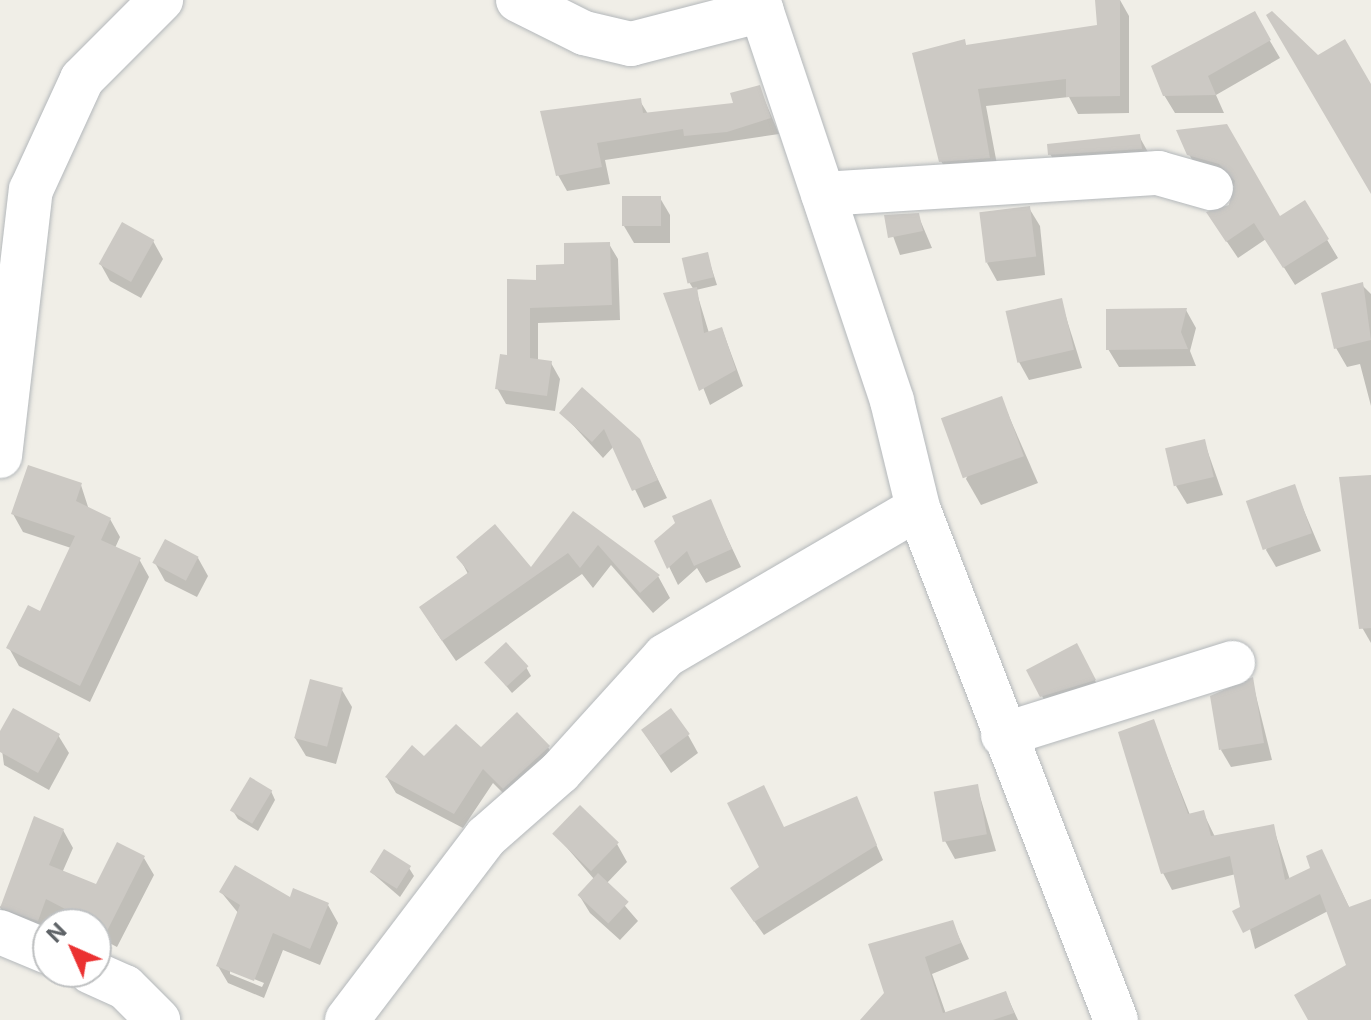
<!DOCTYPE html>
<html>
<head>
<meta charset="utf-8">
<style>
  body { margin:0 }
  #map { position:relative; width:1371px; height:1020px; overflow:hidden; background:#f0eee7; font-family:Inter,sans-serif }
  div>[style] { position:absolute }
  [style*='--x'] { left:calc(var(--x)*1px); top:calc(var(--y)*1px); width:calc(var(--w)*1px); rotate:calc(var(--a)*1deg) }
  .shadow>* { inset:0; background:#0003 }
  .building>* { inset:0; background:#ccc9c4; transform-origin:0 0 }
  .roads { filter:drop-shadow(0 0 2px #b4b8bb) drop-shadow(0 0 2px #b4b8bb) }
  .minor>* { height:44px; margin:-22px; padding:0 22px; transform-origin:22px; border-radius:22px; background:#fff }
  span { translate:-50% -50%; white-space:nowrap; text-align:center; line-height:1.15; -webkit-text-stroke:6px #fff; paint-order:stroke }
  .north { position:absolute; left:32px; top:908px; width:80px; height:80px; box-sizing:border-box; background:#fff; border:2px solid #bfc1c2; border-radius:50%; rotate:315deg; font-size:22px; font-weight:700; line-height:32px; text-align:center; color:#5e6367 }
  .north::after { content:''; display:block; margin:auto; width:28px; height:36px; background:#eb3232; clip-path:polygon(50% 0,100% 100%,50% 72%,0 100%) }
</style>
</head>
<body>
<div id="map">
  <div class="shadow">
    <div style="clip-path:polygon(1107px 0,1120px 0,1129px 16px,1129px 113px,1078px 114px,1069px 97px,986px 106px,999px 175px,951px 178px,941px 161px,964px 41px,967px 47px,1099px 27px)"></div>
    <div style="clip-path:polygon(1254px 14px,1280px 58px,1216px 95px,1224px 113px,1175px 113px,1164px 95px)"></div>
    <div style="clip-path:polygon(759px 87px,779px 134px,605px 160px,610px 184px,567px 191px,558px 175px,640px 101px,648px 114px,736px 105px)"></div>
    <div style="clip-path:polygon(1226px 126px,1279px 219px,1305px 203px,1338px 258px,1295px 285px,1266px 239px,1238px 258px,1219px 230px,1236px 187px,1199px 173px,1189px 154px)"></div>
    <div style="clip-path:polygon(1139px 136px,1149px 154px,1061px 172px,1050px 154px)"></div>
    <div style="clip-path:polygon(660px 198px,670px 215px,670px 243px,634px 243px,624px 226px)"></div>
    <div style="clip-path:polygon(1029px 208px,1040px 226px,1045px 275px,997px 281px,987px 263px)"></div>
    <div style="clip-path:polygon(918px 215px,932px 248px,900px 255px,886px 217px)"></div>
    <div style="clip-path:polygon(153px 241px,163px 259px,141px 298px,110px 281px,100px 263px)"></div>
    <div style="clip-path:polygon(609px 244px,618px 259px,620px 320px,538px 323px,538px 361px,551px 363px,560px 379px,555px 411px,506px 404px,497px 388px,539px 282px)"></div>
    <div style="clip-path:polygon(707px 254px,717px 285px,696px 290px,709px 333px,722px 329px,743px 386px,710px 405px,666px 294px,694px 290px,689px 282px)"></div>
    <div style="clip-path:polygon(1362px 285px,1371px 294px,1371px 406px,1360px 364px,1347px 367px,1336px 348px)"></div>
    <div style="clip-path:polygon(1061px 301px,1082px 368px,1029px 380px,1019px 362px)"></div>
    <div style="clip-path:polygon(1186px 310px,1196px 328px,1190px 351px,1196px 366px,1119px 367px,1108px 349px)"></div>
    <div style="clip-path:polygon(1001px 398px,1038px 483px,981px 505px,966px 479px)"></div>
    <div style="clip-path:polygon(562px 413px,639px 440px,667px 498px,644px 508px,614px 446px,603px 458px)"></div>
    <div style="clip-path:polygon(1204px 441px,1223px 495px,1187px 504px,1176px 486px)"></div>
    <div style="clip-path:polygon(1371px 477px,1371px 643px,1360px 624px)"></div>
    <div style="clip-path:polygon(81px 485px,89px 510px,110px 519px,120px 537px,115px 548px,139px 559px,149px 577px,90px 702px,19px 666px,9px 648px,41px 614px,71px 548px,23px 532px,13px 514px)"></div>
    <div style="clip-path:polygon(1294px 487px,1321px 551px,1276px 567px,1266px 550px)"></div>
    <div style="clip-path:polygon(710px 502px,741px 567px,706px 583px,697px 568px,678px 585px,657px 542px)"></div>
    <div style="clip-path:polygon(573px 514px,658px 576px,670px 598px,653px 613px,611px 565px,593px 588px,582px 574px,456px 661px,434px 629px,468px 574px,459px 557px,531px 570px)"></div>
    <div style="clip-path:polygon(198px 558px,208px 576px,197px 597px,165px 581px,155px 563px)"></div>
    <div style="clip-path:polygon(487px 663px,526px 667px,531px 676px,512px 693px)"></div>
    <div style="clip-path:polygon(1086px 663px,1104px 698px,1052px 714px,1042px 696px)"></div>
    <div style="clip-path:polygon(1252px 680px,1272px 760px,1231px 767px,1221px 750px)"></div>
    <div style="clip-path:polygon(342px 690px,352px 707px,336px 764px,306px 756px,295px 738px)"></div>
    <div style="clip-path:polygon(1153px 721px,1190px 815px,1203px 812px,1215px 837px,1273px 826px,1290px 880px,1313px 869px,1322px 852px,1350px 909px,1371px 901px,1371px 1020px,1311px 1020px,1348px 966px,1328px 911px,1255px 949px,1236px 874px,1172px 890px,1163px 873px)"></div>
    <div style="clip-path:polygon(643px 731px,688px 735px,698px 753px,671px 773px)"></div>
    <div style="clip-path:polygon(0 735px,58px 735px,69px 753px,49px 790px,4px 765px)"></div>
    <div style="clip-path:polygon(548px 747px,557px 763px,513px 803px,493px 783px,463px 828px,396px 793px,387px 778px,425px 758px)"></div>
    <div style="clip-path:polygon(977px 786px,996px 851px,955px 859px,945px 841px)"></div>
    <div style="clip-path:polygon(271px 791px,275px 800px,258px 831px,238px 819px,233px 811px)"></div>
    <div style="clip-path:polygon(856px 799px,883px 860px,764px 935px,741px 903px,784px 829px)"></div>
    <div style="clip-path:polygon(63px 830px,73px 848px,62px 873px,97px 887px,144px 858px,154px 875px,117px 947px,96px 936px,96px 924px,57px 915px,48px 937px,11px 925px,0 907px)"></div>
    <div style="clip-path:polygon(555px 834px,617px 844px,627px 862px,606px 884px,638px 921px,620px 940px,590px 913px,579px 895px,594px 879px)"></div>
    <div style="clip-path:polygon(409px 868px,414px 876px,400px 897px,371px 872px)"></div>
    <div style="clip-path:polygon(evenodd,221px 892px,328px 905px,338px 923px,320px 965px,283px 950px,264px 998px,228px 983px,218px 966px,239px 914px,221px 892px,230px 969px,264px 983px,262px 987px,230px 974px,230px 969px)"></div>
    <div style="clip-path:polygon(952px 922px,969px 959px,932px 974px,946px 1014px,1006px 994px,1018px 1020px,863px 1020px)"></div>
  </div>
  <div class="building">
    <div style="clip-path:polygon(1095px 0,1120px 0,1120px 96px,1066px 97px,1066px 79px,978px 89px,990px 158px,939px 162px,912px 53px,965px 39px,966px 45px,1097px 25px)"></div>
    <div style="clip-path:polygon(1255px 11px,1271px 40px,1208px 76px,1216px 95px,1163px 96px,1151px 66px)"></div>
    <div style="clip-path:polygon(1272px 11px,1318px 55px,1345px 39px,1371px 84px,1371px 194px,1266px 15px)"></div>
    <div style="clip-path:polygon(760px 85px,771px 118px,727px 132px,684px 136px,683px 129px,597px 143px,602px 167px,556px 176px,540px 111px,641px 98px,643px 113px,733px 103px,730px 93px)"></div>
    <div style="clip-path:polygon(1227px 124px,1280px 216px,1305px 200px,1329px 239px,1283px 268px,1254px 223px,1226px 242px,1206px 212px,1229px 205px,1235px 181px,1219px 164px,1187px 155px,1176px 130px)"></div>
    <div style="clip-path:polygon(1140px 134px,1142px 149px,1048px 155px,1047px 144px)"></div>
    <div style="left:622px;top:196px;width:39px;height:30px"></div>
    <div style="left:1030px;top:206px;width:51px;height:51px;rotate:83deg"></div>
    <div style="clip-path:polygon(919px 213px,923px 231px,888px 238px,884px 215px)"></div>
    <div style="left:122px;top:222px;width:37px;height:48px;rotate:29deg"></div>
    <div style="clip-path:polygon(610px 242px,612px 305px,530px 308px,530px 358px,552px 361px,547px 396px,495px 389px,500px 354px,507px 355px,507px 279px,536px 280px,536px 265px,564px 264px,564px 243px)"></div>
    <div style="left:708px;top:252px;width:26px;height:27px;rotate:77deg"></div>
    <div style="clip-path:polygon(1363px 282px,1371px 340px,1334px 349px,1321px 293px)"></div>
    <div style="clip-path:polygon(697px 287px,704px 333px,722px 327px,736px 370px,699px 391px,663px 293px)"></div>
    <div style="left:1062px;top:298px;width:53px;height:58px;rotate:77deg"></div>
    <div style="clip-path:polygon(1187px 308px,1181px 332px,1188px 349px,1106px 350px,1106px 309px)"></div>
    <div style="clip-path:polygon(582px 387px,640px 439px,658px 480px,632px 491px,604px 429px,592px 442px,559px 413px)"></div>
    <div style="left:1002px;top:396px;width:64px;height:65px;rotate:70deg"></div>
    <div style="left:1205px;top:439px;width:39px;height:41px;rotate:77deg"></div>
    <div style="clip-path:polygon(28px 465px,82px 483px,76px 501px,111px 518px,101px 540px,141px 558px,80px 686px,6px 648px,28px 605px,40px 611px,75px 536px,11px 514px)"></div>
    <div style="clip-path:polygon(1371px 475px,1371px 628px,1359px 629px,1339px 477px)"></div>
    <div style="left:1295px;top:484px;width:52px;height:52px;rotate:71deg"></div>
    <div style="clip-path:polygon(711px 499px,732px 549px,694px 566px,687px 551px,667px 569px,654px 541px,675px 523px,672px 516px)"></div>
    <div style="clip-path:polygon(573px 511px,660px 575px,640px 593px,598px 545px,580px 568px,568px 553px,442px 641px,419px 607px,469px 572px,456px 557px,495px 524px,531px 567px)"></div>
    <div style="left:165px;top:539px;width:38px;height:27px;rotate:28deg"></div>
    <div style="left:506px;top:642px;width:33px;height:30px;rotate:47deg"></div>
    <div style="clip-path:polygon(1077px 643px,1096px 680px,1040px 697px,1026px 670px)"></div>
    <div style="clip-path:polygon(1253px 677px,1264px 743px,1219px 750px,1210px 696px)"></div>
    <div style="left:310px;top:679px;width:34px;height:61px;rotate:15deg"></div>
    <div style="clip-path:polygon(13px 708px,60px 734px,38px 773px,0 752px,0 731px)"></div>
    <div style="left:671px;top:708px;width:32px;height:37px;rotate:54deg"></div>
    <div style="clip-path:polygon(517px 712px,550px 746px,503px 789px,483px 769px,454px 814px,385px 777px,412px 745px,424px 756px,456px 724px,481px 747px)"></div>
    <div style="clip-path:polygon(1154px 719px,1188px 814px,1204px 810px,1211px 836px,1274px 824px,1285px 880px,1310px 868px,1306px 856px,1322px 849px,1349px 907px,1371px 899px,1371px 1020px,1308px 1020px,1294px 995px,1346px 965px,1320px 894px,1243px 933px,1232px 911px,1240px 907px,1230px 856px,1161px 874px,1118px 732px)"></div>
    <div style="left:250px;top:777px;width:26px;height:39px;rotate:31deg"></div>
    <div style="left:978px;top:784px;width:51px;height:45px;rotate:80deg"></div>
    <div style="clip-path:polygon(764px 785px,784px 827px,857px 796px,877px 845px,754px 922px,730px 888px,759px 867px,727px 803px)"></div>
    <div style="left:580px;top:805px;width:54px;height:40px;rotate:44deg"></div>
    <div style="clip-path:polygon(34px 816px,64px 829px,49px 865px,96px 884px,117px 842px,145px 856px,107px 931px,46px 899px,38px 921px,0 908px)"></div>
    <div style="left:384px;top:849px;width:32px;height:27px;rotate:32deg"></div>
    <div style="clip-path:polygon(235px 865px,290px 897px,293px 888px,329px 903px,310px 949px,273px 933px,254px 981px,216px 966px,240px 905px,219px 892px)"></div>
    <div style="left:598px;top:873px;width:42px;height:30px;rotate:43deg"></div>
    <div style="clip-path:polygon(953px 920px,961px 943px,925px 957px,943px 1013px,1006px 991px,1014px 1013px,993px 1020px,860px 1020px,884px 993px,868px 944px)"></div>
  </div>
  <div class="roads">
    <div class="minor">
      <div style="--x:518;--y:0;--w:74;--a:26.6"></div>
      <div style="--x:584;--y:33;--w:48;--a:13.2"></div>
      <div style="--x:631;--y:44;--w:135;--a:-14.5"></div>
      <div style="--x:758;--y:0;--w:423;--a:71.5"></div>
      <div style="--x:892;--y:401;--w:110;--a:76.3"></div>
      <div style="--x:918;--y:508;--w:549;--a:68.86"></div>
      <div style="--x:823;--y:194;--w:336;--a:-3.6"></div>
      <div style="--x:1158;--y:173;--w:55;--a:15.8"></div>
      <div style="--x:0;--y:456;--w:268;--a:-83.4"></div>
      <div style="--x:31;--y:190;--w:122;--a:-65.3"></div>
      <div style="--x:82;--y:79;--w:112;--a:-45"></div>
      <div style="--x:1003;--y:735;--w:241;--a:-17.4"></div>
      <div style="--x:0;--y:932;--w:52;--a:22.6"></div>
      <div style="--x:91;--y:972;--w:37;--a:24"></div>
      <div style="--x:125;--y:987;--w:47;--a:45"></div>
      <div style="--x:347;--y:1020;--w:230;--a:-52.8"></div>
      <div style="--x:486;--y:837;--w:98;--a:-41.3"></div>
      <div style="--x:560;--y:772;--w:156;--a:-47.8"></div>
      <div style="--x:665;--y:656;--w:293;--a:-30.3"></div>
    </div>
  </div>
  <div class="north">N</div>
</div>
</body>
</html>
